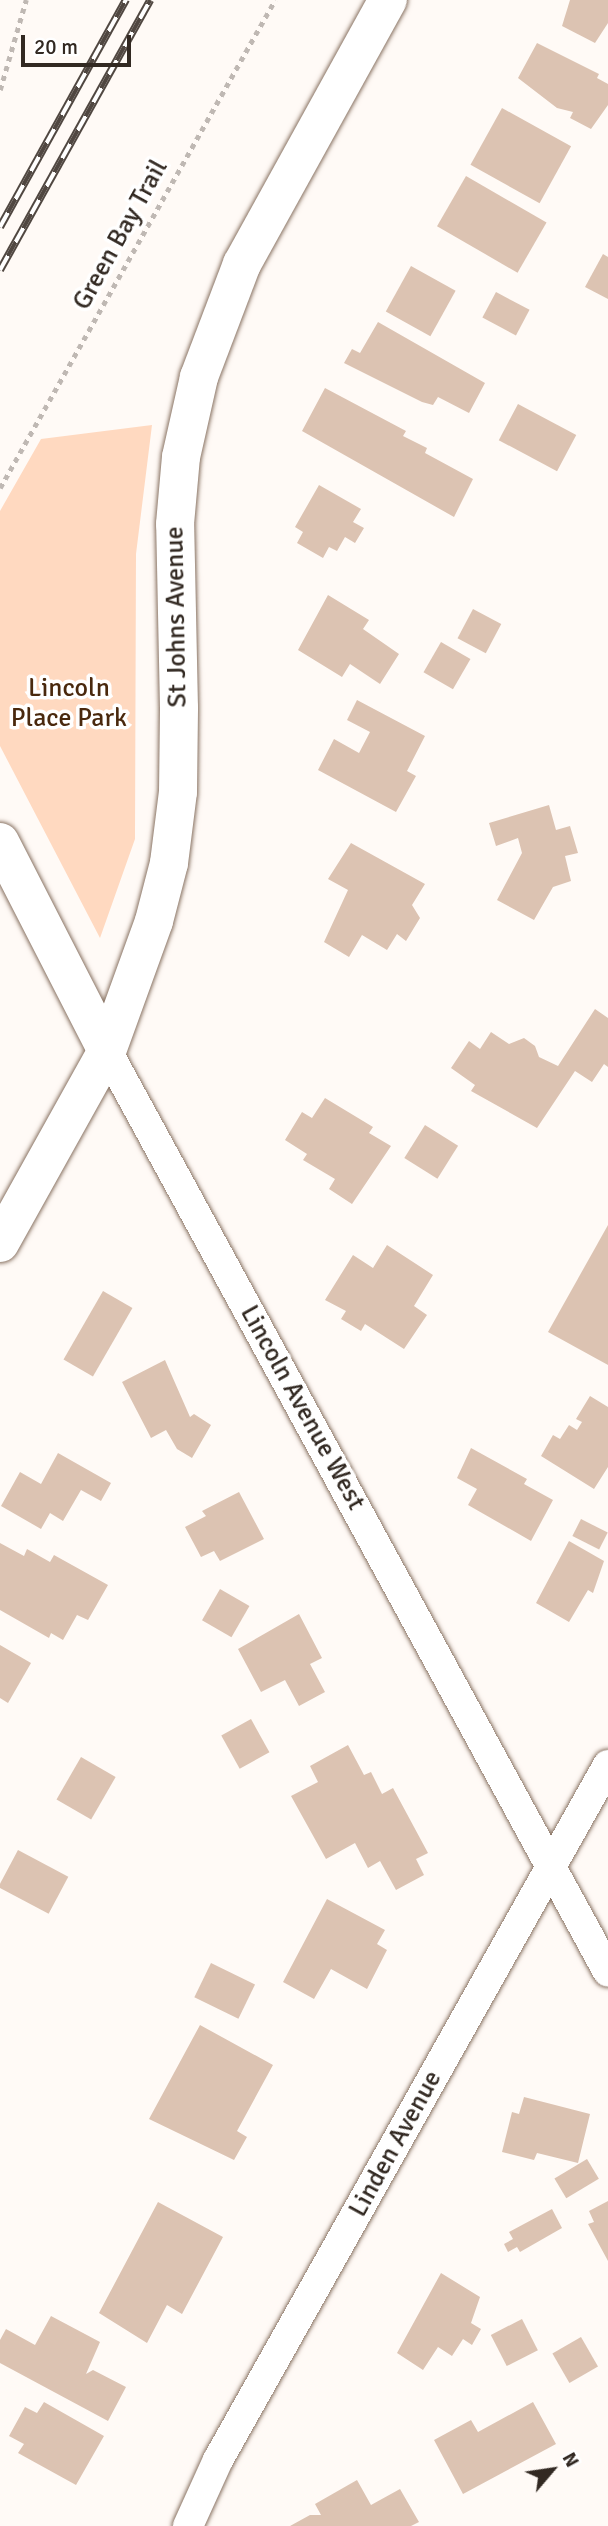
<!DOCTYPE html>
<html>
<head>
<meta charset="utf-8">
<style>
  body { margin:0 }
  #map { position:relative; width:608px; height:2526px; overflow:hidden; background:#fffaf6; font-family:Signika,sans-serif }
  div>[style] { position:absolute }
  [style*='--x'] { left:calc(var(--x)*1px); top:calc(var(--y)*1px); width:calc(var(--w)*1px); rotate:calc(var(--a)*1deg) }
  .green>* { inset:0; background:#ffd9c0 }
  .building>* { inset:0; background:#dcc3b2; transform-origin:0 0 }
  .path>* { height:4.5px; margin-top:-2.25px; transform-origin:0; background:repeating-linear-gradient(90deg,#bfb8b3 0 5px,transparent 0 10px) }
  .roads { filter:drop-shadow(0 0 2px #8a7464) drop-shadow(0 0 2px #8a7464) }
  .street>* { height:30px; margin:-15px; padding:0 15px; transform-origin:15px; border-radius:15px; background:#fff }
  .secondary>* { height:38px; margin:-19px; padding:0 19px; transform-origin:19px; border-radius:19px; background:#fff }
  .rail>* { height:8px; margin-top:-4px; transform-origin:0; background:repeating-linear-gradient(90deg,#fff 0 16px,#504741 0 32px); box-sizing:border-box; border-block:2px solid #504741 }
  span { translate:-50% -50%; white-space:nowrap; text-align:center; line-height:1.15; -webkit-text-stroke:7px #fff; paint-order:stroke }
  .street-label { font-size:26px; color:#322922 }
  .park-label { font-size:26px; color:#49280d }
  .north { position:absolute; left:517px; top:2435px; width:70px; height:70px; -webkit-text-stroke:5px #fff; paint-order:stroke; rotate:61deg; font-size:19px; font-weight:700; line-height:28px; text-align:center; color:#322922 }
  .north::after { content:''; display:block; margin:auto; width:24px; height:32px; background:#322922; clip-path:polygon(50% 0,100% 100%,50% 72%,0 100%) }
  .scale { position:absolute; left:21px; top:35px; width:110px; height:32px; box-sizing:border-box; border:4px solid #322922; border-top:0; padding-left:9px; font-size:21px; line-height:24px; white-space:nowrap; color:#322922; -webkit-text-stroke:5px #fff; paint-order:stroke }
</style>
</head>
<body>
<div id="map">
  <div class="green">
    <div style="clip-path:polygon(152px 425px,136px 554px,135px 839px,100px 938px,0 746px,0 511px,41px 439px)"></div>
  </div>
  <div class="building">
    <div style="clip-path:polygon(570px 0,608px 0,608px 23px,595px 43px,562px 26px)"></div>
    <div style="clip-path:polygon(537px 43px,599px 74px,597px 78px,608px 84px,608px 105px,591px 129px,570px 118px,573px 112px,557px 108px,518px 78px)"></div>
    <div style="left:502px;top:108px;width:79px;height:65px;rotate:29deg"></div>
    <div style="left:466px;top:176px;width:93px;height:58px;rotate:30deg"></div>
    <div style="clip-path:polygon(603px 254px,608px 257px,608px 299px,585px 287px)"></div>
    <div style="left:411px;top:266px;width:51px;height:52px;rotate:29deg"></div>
    <div style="left:496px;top:292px;width:38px;height:29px;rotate:28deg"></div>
    <div style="clip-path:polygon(378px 322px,485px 383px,469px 413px,438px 397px,433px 405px,422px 402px,344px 363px,352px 349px,360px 353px)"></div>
    <div style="clip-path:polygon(325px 388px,406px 431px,403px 436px,427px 448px,425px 453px,473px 479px,454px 517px,302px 431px)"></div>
    <div style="left:518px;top:404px;width:66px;height:41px;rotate:28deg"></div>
    <div style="clip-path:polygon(319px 485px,361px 509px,353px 522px,364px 528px,355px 543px,345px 537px,337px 551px,329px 547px,323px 558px,297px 543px,303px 532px,295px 527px)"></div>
    <div style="clip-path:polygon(328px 595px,369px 620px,363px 629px,399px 654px,380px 684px,350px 664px,342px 677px,298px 650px)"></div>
    <div style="left:473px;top:609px;width:32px;height:33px;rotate:28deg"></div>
    <div style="left:441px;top:642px;width:34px;height:35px;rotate:30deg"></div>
    <div style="clip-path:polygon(357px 700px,425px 736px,407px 771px,416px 776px,396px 812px,318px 770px,334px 739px,359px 753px,370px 732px,347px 720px)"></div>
    <div style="clip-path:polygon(549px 805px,556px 830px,570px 826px,578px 853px,565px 856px,571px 881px,553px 887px,534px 920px,497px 900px,522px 853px,518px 838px,496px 846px,489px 823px)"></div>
    <div style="clip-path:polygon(351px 843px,425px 884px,412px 905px,420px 918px,406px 941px,397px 934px,387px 950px,362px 935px,349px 957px,324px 942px,348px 890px,328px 879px)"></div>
    <div style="clip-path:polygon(595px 1009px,608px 1018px,608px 1067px,604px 1064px,592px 1082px,575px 1071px,537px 1128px,471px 1091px,475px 1085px,451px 1068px,469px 1041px,480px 1049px,491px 1032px,509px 1044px,524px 1038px,535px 1046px,539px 1057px,558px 1066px)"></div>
    <div style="clip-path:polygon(325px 1098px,373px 1127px,369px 1133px,391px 1146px,352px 1204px,329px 1189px,335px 1179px,303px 1160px,307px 1154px,285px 1140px,302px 1112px,312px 1118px)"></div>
    <div style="left:425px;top:1125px;width:39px;height:39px;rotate:32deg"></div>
    <div style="clip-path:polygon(608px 1225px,608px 1365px,548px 1332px)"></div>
    <div style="clip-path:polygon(387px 1245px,433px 1275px,414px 1306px,427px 1315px,404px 1349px,365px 1324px,361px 1331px,341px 1319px,346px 1311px,325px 1300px,353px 1255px,373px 1268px)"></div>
    <div style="left:103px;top:1291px;width:34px;height:79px;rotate:30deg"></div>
    <div style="clip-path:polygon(165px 1360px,190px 1417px,194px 1414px,211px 1425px,192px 1458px,177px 1449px,166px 1430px,151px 1438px,122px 1382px)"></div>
    <div style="clip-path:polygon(590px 1396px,608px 1407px,608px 1467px,594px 1489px,541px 1456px,553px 1435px,560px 1439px,569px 1425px,577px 1430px,582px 1422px,576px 1419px)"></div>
    <div style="clip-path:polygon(471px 1448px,527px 1479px,524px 1484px,553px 1500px,531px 1541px,468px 1505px,477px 1489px,457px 1478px)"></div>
    <div style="clip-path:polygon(58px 1453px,111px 1483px,101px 1501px,81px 1490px,63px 1521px,50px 1513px,41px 1529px,1px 1506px,20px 1472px,41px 1484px)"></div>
    <div style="clip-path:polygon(239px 1492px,264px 1539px,220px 1561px,214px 1551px,201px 1557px,185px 1527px,206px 1516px,202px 1511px)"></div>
    <div style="left:581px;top:1519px;width:30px;height:19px;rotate:27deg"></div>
    <div style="clip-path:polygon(569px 1541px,604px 1561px,593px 1593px,588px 1590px,569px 1622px,536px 1603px)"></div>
    <div style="clip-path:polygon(0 1543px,24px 1556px,27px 1549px,50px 1562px,54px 1555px,108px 1585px,88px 1620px,77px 1615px,63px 1640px,51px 1633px,49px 1638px,0 1610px)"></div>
    <div style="left:220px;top:1589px;width:34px;height:36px;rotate:30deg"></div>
    <div style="clip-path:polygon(299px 1614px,322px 1658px,310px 1664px,325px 1692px,299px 1706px,285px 1680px,261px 1692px,238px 1649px)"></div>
    <div style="clip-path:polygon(0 1645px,31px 1663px,8px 1703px,0 1698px)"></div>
    <div style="left:251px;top:1719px;width:38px;height:34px;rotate:61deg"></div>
    <div style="clip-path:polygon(348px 1745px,364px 1775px,371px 1772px,382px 1794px,393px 1788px,428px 1853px,416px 1859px,424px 1875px,396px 1890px,380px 1861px,368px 1868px,355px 1843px,326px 1859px,291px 1796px,318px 1782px,310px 1766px)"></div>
    <div style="left:81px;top:1757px;width:40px;height:49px;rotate:30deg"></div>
    <div style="left:18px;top:1850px;width:57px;height:42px;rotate:28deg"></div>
    <div style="clip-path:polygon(327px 1899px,385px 1930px,377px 1944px,387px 1950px,367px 1989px,331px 1969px,314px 1999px,283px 1982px)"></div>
    <div style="left:211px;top:1963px;width:49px;height:38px;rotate:26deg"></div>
    <div style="clip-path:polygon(200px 2025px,273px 2065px,237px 2131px,247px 2137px,234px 2160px,149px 2119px)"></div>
    <div style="clip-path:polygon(524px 2097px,590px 2114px,578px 2163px,537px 2153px,534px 2160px,502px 2152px,512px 2112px,519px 2114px)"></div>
    <div style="left:587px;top:2159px;width:23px;height:38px;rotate:59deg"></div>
    <div style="clip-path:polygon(608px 2201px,608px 2261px,588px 2224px,594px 2222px,589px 2211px)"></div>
    <div style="clip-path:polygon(158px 2202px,223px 2237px,182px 2314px,167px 2305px,147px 2343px,99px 2313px)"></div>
    <div style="clip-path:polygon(552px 2209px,562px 2228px,520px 2252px,517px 2247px,508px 2252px,504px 2244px,513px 2239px,509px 2232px)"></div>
    <div style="clip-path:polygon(441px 2273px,480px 2297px,471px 2323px,481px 2329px,472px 2345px,463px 2339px,452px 2356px,438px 2347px,423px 2370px,397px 2353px)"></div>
    <div style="clip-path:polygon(51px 2316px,100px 2342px,86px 2374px,93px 2370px,126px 2387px,108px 2421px,0 2363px,0 2340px,6px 2329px,35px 2345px)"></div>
    <div style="left:522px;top:2319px;width:35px;height:35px;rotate:63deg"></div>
    <div style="left:581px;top:2337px;width:34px;height:33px;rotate:60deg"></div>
    <div style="clip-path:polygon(44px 2402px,104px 2436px,76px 2485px,18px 2453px,24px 2444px,9px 2436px,25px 2407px,37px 2413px)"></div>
    <div style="clip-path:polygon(533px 2402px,556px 2444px,463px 2494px,434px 2440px,471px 2420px,478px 2432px)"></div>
    <div style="clip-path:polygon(357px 2480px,371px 2505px,400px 2489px,419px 2522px,411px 2526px,290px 2526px,310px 2515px,321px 2515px,315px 2504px)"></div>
  </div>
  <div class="path">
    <div style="--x:0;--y:90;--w:94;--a:-73.9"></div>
    <div style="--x:0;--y:488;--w:560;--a:-60.6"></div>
  </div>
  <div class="roads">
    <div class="street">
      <div style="--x:107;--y:1051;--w:1048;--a:61.45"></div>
      <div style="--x:188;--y:2526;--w:72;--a:-65.6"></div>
      <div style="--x:218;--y:2460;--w:797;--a:-60.7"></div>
    </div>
    <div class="secondary">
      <div style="--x:0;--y:842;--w:235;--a:62.9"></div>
      <div style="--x:0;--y:1243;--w:220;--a:-60.9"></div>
      <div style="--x:107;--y:1051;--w:138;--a:-70.1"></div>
      <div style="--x:154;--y:921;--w:60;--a:-75.5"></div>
      <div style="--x:169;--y:863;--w:72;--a:-82.8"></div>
      <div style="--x:178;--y:792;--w:84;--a:-89.3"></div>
      <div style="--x:179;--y:708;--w:184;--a:-91.2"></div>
      <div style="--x:175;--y:524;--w:67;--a:-84.9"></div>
      <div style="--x:181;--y:457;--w:82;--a:-77.3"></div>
      <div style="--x:199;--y:377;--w:121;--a:-69.2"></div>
      <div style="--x:242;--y:264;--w:302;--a:-61.1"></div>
    </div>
  </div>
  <div class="rail">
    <div style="--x:0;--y:227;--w:260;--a:-61"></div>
    <div style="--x:0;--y:270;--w:309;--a:-60.9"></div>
  </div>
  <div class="street-label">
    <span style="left:121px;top:235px;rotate:-61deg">Green Bay Trail</span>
    <span style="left:177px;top:617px;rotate:-91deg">St Johns Avenue</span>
    <span style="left:302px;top:1408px;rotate:61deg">Lincoln Avenue West</span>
    <span style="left:396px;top:2144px;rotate:-61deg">Linden Avenue</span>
  </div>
  <div class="park-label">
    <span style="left:69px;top:704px">Lincoln<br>Place Park</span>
  </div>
  <div class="north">N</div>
  <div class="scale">20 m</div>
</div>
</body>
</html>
